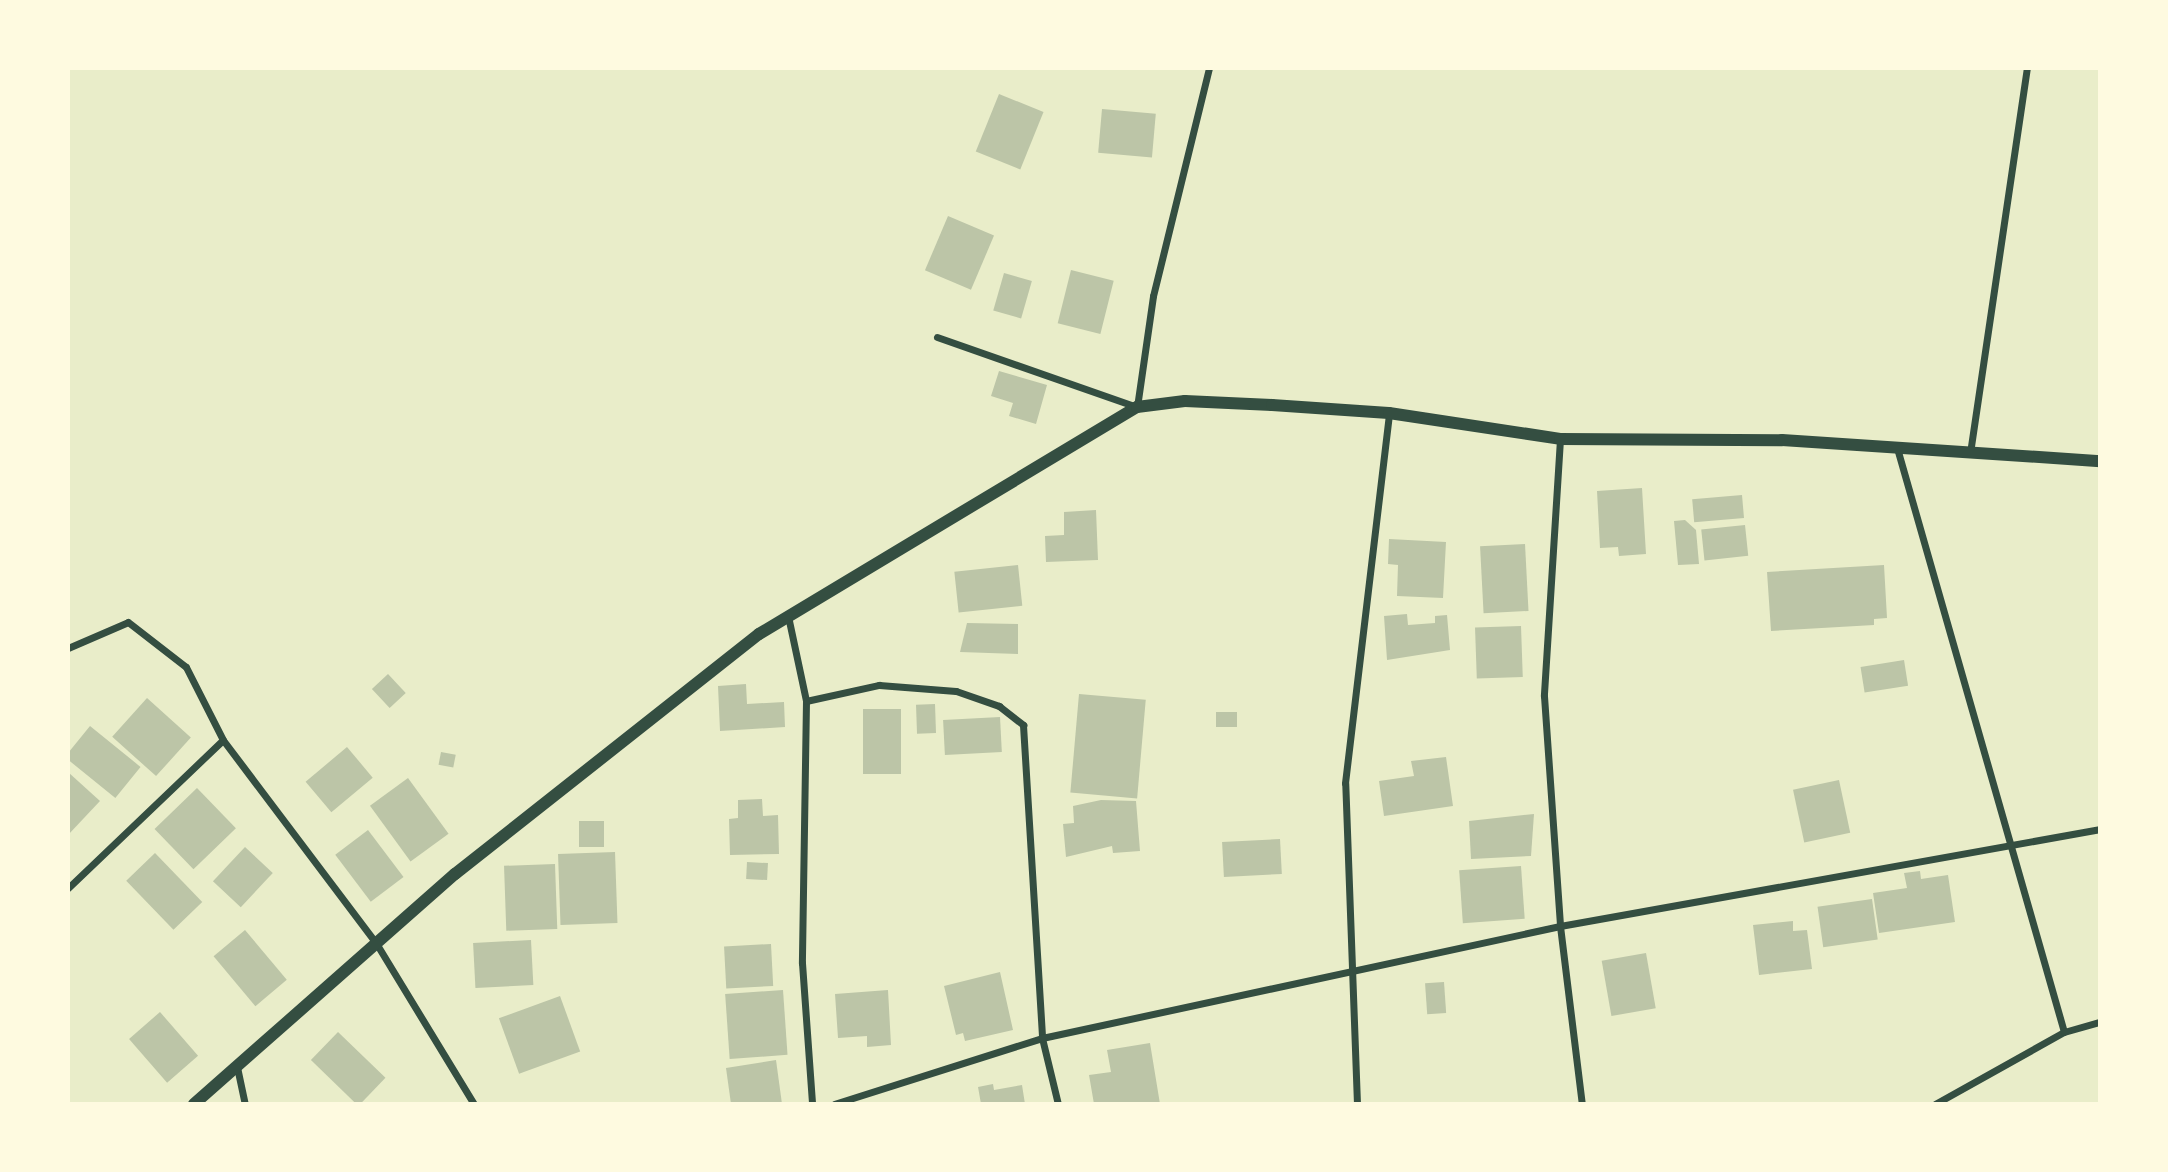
<!DOCTYPE html>
<html>
<head>
<meta charset="utf-8">
<style>
  body { margin:0 }
  #map { position:relative; width:2168px; height:1172px; overflow:hidden; background:#e9edc9; font-family:"DM Sans",sans-serif }
  div>[style] { position:absolute }
  [style*='--x'] { left:calc(var(--x)*1px); top:calc(var(--y)*1px); width:calc(var(--w)*1px); rotate:calc(var(--a)*1deg) }
  .building>* { inset:0; background:#bcc5a7; transform-origin:0 0 }
  .minor>* { height:7px; margin:-3.5px; padding:0 3.5px; transform-origin:3.5px; border-radius:3.5px; background:#344e41 }
  .tertiary>* { height:12px; margin:-6px; padding:0 6px; transform-origin:6px; border-radius:6px; background:#344e41 }
  span { translate:-50% -50%; white-space:nowrap; text-align:center; line-height:1.15; -webkit-text-stroke:7px #fefae0; paint-order:stroke }
  .frame { position:absolute; inset:0; border:70px solid #fefae0; pointer-events:none }
</style>
</head>
<body>
<div id="map">
  <div class="building">
    <div style="left:999px;top:94px;width:48px;height:62px;rotate:22deg"></div>
    <div style="left:1102px;top:109px;width:54px;height:44px;rotate:5deg"></div>
    <div style="left:948px;top:216px;width:50px;height:59px;rotate:23deg"></div>
    <div style="left:1071px;top:270px;width:44px;height:55px;rotate:14deg"></div>
    <div style="left:1004px;top:273px;width:29px;height:39px;rotate:16deg"></div>
    <div style="clip-path:polygon(999px 371px,1047px 385px,1036px 424px,1009px 416px,1013px 403px,991px 396px)"></div>
    <div style="clip-path:polygon(1642px 488px,1646px 554px,1619px 556px,1618px 547px,1600px 548px,1597px 491px)"></div>
    <div style="left:1742px;top:495px;width:23px;height:50px;rotate:85deg"></div>
    <div style="clip-path:polygon(1096px 510px,1098px 560px,1046px 562px,1045px 536px,1064px 535px,1064px 512px)"></div>
    <div style="clip-path:polygon(1685px 520px,1696px 530px,1699px 564px,1678px 565px,1674px 521px)"></div>
    <div style="left:1745px;top:525px;width:31px;height:44px;rotate:84deg"></div>
    <div style="clip-path:polygon(1389px 539px,1446px 542px,1443px 598px,1397px 596px,1398px 565px,1388px 564px)"></div>
    <div style="left:1525px;top:544px;width:67px;height:45px;rotate:87deg"></div>
    <div style="left:1018px;top:565px;width:41px;height:64px;rotate:84deg"></div>
    <div style="clip-path:polygon(1884px 565px,1887px 618px,1874px 619px,1874px 625px,1771px 631px,1767px 572px)"></div>
    <div style="clip-path:polygon(1407px 614px,1408px 625px,1435px 623px,1435px 616px,1447px 615px,1450px 650px,1387px 660px,1384px 616px)"></div>
    <div style="clip-path:polygon(967px 623px,1018px 624px,1018px 654px,960px 652px)"></div>
    <div style="left:1521px;top:626px;width:51px;height:46px;rotate:88deg"></div>
    <div style="left:1904px;top:660px;width:26px;height:44px;rotate:81deg"></div>
    <div style="left:388px;top:674px;width:26px;height:22px;rotate:47deg"></div>
    <div style="clip-path:polygon(746px 684px,747px 704px,784px 702px,785px 727px,720px 731px,718px 686px)"></div>
    <div style="left:1079px;top:694px;width:67px;height:99px;rotate:5deg"></div>
    <div style="left:147px;top:698px;width:59px;height:52px;rotate:42deg"></div>
    <div style="left:935px;top:704px;width:29px;height:19px;rotate:88deg"></div>
    <div style="left:863px;top:709px;width:38px;height:65px"></div>
    <div style="left:1216px;top:712px;width:21px;height:15px"></div>
    <div style="left:1000px;top:717px;width:35px;height:57px;rotate:87deg"></div>
    <div style="left:90px;top:726px;width:65px;height:40px;rotate:39deg"></div>
    <div style="left:347px;top:747px;width:40px;height:54px;rotate:50deg"></div>
    <div style="left:441px;top:752px;width:15px;height:13px;rotate:11deg"></div>
    <div style="clip-path:polygon(1446px 757px,1453px 806px,1384px 816px,1379px 781px,1414px 776px,1411px 761px)"></div>
    <div style="clip-path:polygon(68px 772px,100px 801px,68px 835px)"></div>
    <div style="left:408px;top:778px;width:69px;height:47px;rotate:54deg"></div>
    <div style="left:1839px;top:780px;width:54px;height:47px;rotate:78deg"></div>
    <div style="left:197px;top:788px;width:56px;height:59px;rotate:46deg"></div>
    <div style="clip-path:polygon(762px 799px,763px 816px,778px 815px,779px 854px,730px 855px,729px 819px,738px 818px,738px 800px)"></div>
    <div style="clip-path:polygon(1101px 800px,1136px 801px,1140px 851px,1113px 853px,1112px 846px,1066px 857px,1063px 824px,1074px 823px,1073px 806px)"></div>
    <div style="clip-path:polygon(1534px 814px,1531px 856px,1471px 859px,1469px 821px)"></div>
    <div style="left:604px;top:821px;width:26px;height:25px;rotate:90deg"></div>
    <div style="left:368px;top:830px;width:59px;height:41px;rotate:53deg"></div>
    <div style="left:1280px;top:839px;width:35px;height:58px;rotate:87deg"></div>
    <div style="left:245px;top:847px;width:38px;height:47px;rotate:43deg"></div>
    <div style="left:615px;top:852px;width:71px;height:57px;rotate:88deg"></div>
    <div style="left:155px;top:853px;width:68px;height:40px;rotate:46deg"></div>
    <div style="left:747px;top:862px;width:21px;height:17px;rotate:3deg"></div>
    <div style="left:555px;top:864px;width:65px;height:51px;rotate:88deg"></div>
    <div style="left:1521px;top:866px;width:53px;height:62px;rotate:86deg"></div>
    <div style="clip-path:polygon(1920px 871px,1921px 879px,1948px 875px,1955px 922px,1879px 933px,1873px 893px,1907px 888px,1904px 873px)"></div>
    <div style="left:1872px;top:899px;width:41px;height:55px;rotate:82deg"></div>
    <div style="clip-path:polygon(1793px 921px,1793px 931px,1807px 930px,1812px 969px,1759px 975px,1753px 925px)"></div>
    <div style="left:245px;top:930px;width:65px;height:41px;rotate:50deg"></div>
    <div style="left:531px;top:940px;width:45px;height:58px;rotate:87deg"></div>
    <div style="left:771px;top:944px;width:42px;height:47px;rotate:87deg"></div>
    <div style="left:1646px;top:953px;width:56px;height:45px;rotate:80deg"></div>
    <div style="clip-path:polygon(1000px 972px,1013px 1030px,965px 1041px,963px 1033px,956px 1035px,944px 986px)"></div>
    <div style="left:1444px;top:982px;width:31px;height:19px;rotate:86deg"></div>
    <div style="left:783px;top:990px;width:65px;height:58px;rotate:86deg"></div>
    <div style="clip-path:polygon(888px 990px,891px 1045px,867px 1047px,867px 1036px,838px 1038px,835px 994px)"></div>
    <div style="left:560px;top:996px;width:59px;height:65px;rotate:70deg"></div>
    <div style="left:160px;top:1012px;width:58px;height:41px;rotate:49deg"></div>
    <div style="left:338px;top:1032px;width:66px;height:39px;rotate:44deg"></div>
    <div style="clip-path:polygon(1150px 1043px,1160px 1104px,1094px 1104px,1089px 1075px,1111px 1072px,1107px 1050px)"></div>
    <div style="clip-path:polygon(776px 1060px,782px 1104px,731px 1104px,726px 1068px)"></div>
    <div style="clip-path:polygon(993px 1084px,994px 1090px,1022px 1085px,1025px 1104px,981px 1104px,978px 1087px)"></div>
  </div>
  <div class="minor">
    <div style="--x:937;--y:337;--w:212;--a:19.3"></div>
    <div style="--x:1137;--y:407;--w:112;--a:-81.8"></div>
    <div style="--x:1153;--y:296;--w:235;--a:-76.2"></div>
    <div style="--x:1560;--y:439;--w:257;--a:93.6"></div>
    <div style="--x:1544;--y:696;--w:231;--a:86"></div>
    <div style="--x:1560;--y:926;--w:179;--a:83"></div>
    <div style="--x:1897;--y:448;--w:607;--a:74.04"></div>
    <div style="--x:1970;--y:453;--w:389;--a:-81.6"></div>
    <div style="--x:788;--y:616;--w:87;--a:78"></div>
    <div style="--x:806;--y:701;--w:262;--a:90.9"></div>
    <div style="--x:802;--y:963;--w:141;--a:85.9"></div>
    <div style="--x:68;--y:648;--w:65;--a:-23.4"></div>
    <div style="--x:128;--y:622;--w:73;--a:37.8"></div>
    <div style="--x:186;--y:667;--w:82;--a:63.1"></div>
    <div style="--x:223;--y:740;--w:254;--a:53"></div>
    <div style="--x:376;--y:943;--w:188;--a:58.7"></div>
    <div style="--x:806;--y:701;--w:75;--a:-12.4"></div>
    <div style="--x:879;--y:685;--w:77;--a:4.5"></div>
    <div style="--x:956;--y:691;--w:46;--a:19.2"></div>
    <div style="--x:999;--y:706;--w:31;--a:38"></div>
    <div style="--x:1023;--y:725;--w:314;--a:86.5"></div>
    <div style="--x:1042;--y:1038;--w:68;--a:76.4"></div>
    <div style="--x:68;--y:888;--w:214;--a:-43.7"></div>
    <div style="--x:237;--y:1067;--w:38;--a:78"></div>
    <div style="--x:834;--y:1104;--w:218;--a:-17.6"></div>
    <div style="--x:1042;--y:1038;--w:530;--a:-12.2"></div>
    <div style="--x:1560;--y:926;--w:549;--a:-10.18"></div>
    <div style="--x:1357;--y:1104;--w:321;--a:-92.1"></div>
    <div style="--x:1345;--y:783;--w:373;--a:-83.2"></div>
    <div style="--x:1935;--y:1104;--w:148;--a:-29.2"></div>
    <div style="--x:2064;--y:1032;--w:37;--a:-16"></div>
  </div>
  <div class="tertiary">
    <div style="--x:194;--y:1104;--w:348;--a:-41.4"></div>
    <div style="--x:455;--y:874;--w:387;--a:-38.3"></div>
    <div style="--x:759;--y:634;--w:441;--a:-31"></div>
    <div style="--x:1137;--y:407;--w:48;--a:-7.1"></div>
    <div style="--x:1185;--y:401;--w:87;--a:2.6"></div>
    <div style="--x:1272;--y:405;--w:117;--a:3.9"></div>
    <div style="--x:1389;--y:413;--w:173;--a:8.6"></div>
    <div style="--x:1560;--y:439;--w:222;--a:0.3"></div>
    <div style="--x:1782;--y:440;--w:319;--a:3.8"></div>
  </div>
  <div class="frame"></div>
</div>
</body>
</html>
